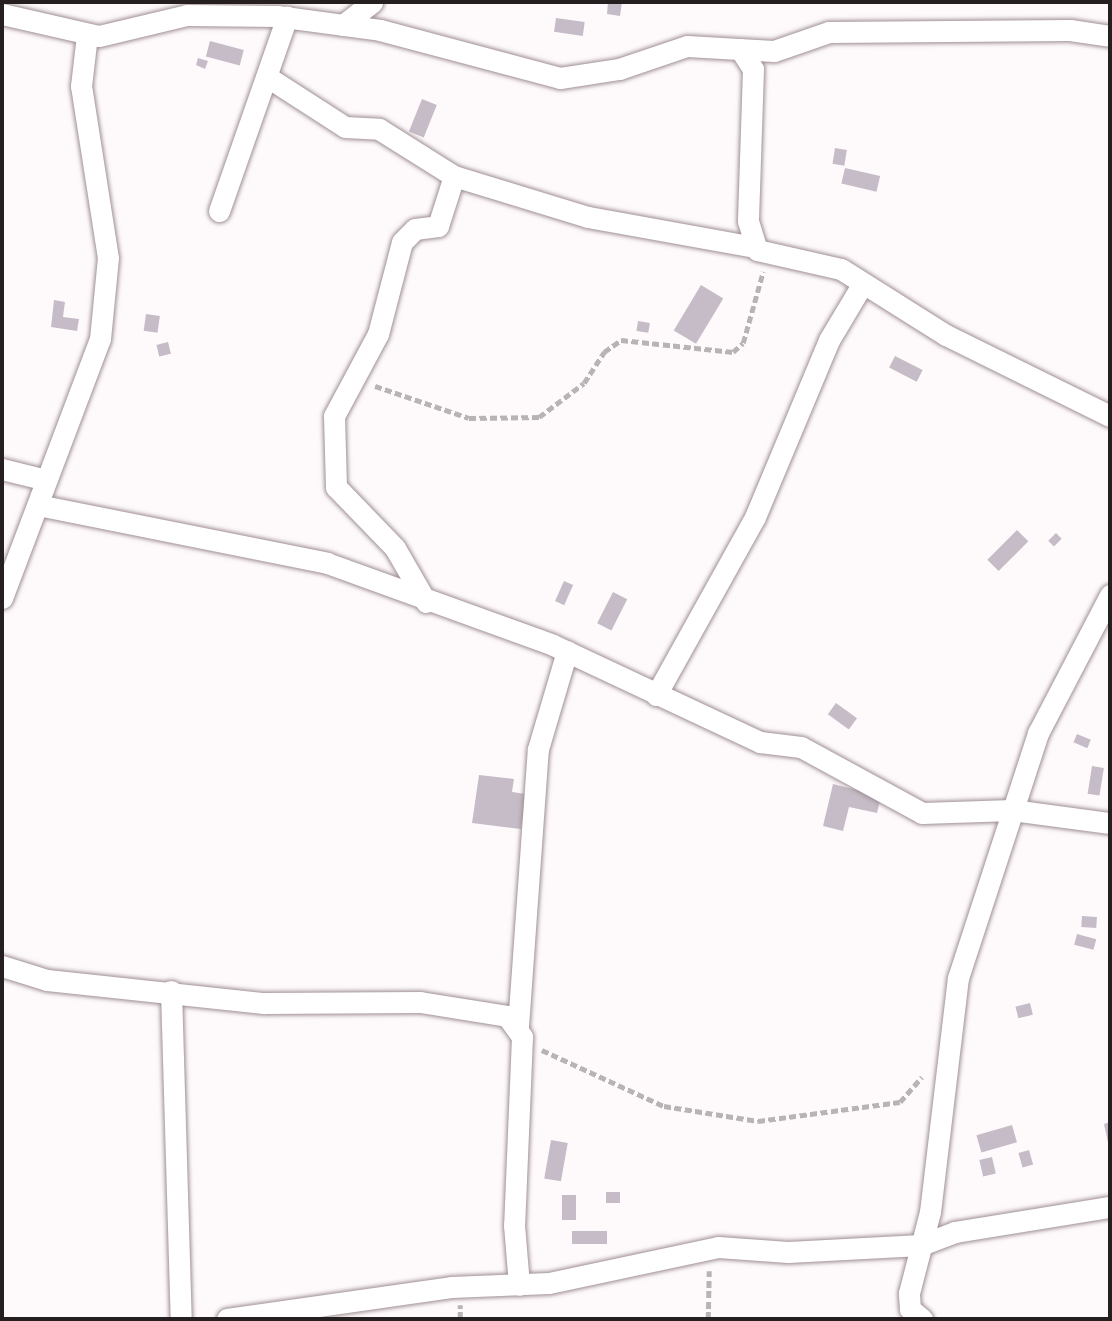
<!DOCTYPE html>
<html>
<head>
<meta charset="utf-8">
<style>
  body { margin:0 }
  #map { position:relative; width:1112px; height:1321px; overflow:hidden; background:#fefafb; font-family:"Noto Sans",sans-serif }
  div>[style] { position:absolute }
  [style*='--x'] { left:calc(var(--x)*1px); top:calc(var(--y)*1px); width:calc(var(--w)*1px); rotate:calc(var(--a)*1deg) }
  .building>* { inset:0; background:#c6bcc7; transform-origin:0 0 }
  .path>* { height:4.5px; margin-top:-2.25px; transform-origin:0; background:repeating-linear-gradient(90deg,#b8b3b4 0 7px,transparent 0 10.5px) }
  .roads { filter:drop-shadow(0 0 2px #9f8f94) drop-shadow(0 0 2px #9f8f94) }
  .minor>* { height:21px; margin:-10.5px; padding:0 10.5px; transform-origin:10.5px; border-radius:10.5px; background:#fff }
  span { translate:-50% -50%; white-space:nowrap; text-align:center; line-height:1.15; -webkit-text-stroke:5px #fff; paint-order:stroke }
  .frame { position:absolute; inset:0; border:4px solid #251f20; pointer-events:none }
</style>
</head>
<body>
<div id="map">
  <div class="building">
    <div style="clip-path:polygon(608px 2px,622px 2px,620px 16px,607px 14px)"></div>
    <div style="left:556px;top:18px;width:29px;height:14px;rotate:8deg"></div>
    <div style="left:210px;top:41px;width:35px;height:16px;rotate:15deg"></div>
    <div style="clip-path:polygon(198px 58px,208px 61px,205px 69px,196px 65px)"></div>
    <div style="left:422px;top:99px;width:16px;height:35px;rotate:22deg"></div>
    <div style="left:835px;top:148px;width:12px;height:16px;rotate:9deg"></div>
    <div style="left:845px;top:168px;width:36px;height:16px;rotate:13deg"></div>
    <div style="left:701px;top:285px;width:26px;height:53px;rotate:31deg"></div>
    <div style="clip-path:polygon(54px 300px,65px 302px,63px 317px,79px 319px,77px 331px,51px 327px)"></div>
    <div style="left:146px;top:314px;width:14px;height:17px;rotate:8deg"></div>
    <div style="left:638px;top:321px;width:12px;height:10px;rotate:9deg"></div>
    <div style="left:168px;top:342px;width:12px;height:12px;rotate:76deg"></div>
    <div style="left:895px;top:356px;width:31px;height:13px;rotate:27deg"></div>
    <div style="left:1017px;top:530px;width:16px;height:42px;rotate:45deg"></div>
    <div style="left:1056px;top:533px;width:8px;height:11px;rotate:45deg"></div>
    <div style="left:564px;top:581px;width:10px;height:22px;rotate:24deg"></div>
    <div style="left:613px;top:592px;width:16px;height:35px;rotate:27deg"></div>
    <div style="left:836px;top:703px;width:26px;height:14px;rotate:36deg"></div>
    <div style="left:1077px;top:734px;width:15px;height:9px;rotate:23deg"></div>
    <div style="left:1092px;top:766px;width:12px;height:28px;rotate:9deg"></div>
    <div style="clip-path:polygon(479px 775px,514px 779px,512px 792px,526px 794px,521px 829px,472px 823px)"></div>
    <div style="clip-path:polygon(833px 784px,881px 796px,877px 813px,849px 807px,843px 831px,823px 826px)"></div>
    <div style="left:1082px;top:916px;width:15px;height:11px;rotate:4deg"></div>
    <div style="left:1077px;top:934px;width:20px;height:11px;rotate:15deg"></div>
    <div style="left:1030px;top:1003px;width:12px;height:15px;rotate:76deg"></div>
    <div style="clip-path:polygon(1110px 1122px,1110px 1147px,1109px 1147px,1104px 1124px)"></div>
    <div style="left:1012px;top:1125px;width:18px;height:37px;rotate:74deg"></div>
    <div style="left:551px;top:1140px;width:17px;height:39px;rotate:10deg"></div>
    <div style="left:1029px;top:1150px;width:15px;height:11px;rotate:74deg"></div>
    <div style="left:992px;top:1157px;width:17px;height:13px;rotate:77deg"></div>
    <div style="left:606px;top:1192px;width:14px;height:11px"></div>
    <div style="left:562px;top:1195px;width:14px;height:25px"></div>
    <div style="left:572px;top:1231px;width:35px;height:13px"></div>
  </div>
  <div class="path">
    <div style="--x:375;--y:386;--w:99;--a:18.8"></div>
    <div style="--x:469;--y:418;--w:70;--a:-0.8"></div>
    <div style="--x:539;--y:417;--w:56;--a:-37.1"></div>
    <div style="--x:584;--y:383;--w:37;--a:-57"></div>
    <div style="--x:604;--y:352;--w:21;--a:-35"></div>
    <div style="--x:621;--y:340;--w:113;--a:6.1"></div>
    <div style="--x:733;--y:352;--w:13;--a:-42"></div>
    <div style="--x:743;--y:343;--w:74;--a:-74.3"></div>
    <div style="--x:542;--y:1050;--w:134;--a:24.7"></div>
    <div style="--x:664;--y:1106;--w:95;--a:9.1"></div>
    <div style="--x:758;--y:1121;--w:143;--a:-7.6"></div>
    <div style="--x:900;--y:1102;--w:33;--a:-49"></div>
    <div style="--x:460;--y:1319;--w:14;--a:-90"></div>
    <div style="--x:708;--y:1319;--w:48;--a:-88.8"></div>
  </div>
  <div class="roads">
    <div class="minor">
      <div style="--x:2;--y:14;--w:99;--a:12.8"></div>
      <div style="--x:99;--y:36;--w:90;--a:-13.4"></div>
      <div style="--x:187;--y:15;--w:90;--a:0.6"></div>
      <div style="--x:277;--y:16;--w:104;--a:7.7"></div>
      <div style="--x:380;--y:30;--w:186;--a:14.9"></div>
      <div style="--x:560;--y:78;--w:60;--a:-8.7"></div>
      <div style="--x:619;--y:69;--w:72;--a:-18.7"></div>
      <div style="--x:687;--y:46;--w:87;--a:3.3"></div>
      <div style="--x:774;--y:51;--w:58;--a:-19.1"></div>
      <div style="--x:829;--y:32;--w:241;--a:-0.5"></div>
      <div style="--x:1070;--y:30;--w:40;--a:8.5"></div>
      <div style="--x:343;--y:25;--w:37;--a:-38"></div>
      <div style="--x:740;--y:49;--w:24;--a:57"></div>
      <div style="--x:753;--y:69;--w:152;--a:91.9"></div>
      <div style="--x:748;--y:221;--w:30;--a:73"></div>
      <div style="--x:757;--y:250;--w:86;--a:12.7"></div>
      <div style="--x:841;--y:269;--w:124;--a:32.2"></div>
      <div style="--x:946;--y:335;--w:183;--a:26.3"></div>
      <div style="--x:269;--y:78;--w:90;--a:32.8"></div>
      <div style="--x:345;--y:127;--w:34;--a:3"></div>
      <div style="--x:379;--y:129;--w:89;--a:32.1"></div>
      <div style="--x:454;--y:176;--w:140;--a:17"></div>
      <div style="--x:588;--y:217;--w:170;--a:10.2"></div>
      <div style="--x:219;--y:211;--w:206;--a:-70.7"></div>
      <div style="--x:2;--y:469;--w:45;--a:14"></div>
      <div style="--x:38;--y:505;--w:295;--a:11.3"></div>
      <div style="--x:327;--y:563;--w:240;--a:19.9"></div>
      <div style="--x:553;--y:645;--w:229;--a:25.1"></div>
      <div style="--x:760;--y:742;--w:41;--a:7"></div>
      <div style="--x:801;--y:747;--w:138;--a:28.6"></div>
      <div style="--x:922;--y:813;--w:90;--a:-1.9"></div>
      <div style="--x:1012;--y:810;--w:99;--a:7.6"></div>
      <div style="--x:2;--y:598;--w:277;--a:-69.3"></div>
      <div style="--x:100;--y:339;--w:81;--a:-84.4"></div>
      <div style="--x:108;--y:258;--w:174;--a:-98.9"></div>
      <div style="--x:81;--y:86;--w:51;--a:-83.3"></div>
      <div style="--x:426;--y:602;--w:62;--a:-119.9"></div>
      <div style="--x:395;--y:548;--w:85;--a:-134"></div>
      <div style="--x:336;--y:487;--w:71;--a:-91.6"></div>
      <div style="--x:334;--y:416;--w:93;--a:-61.8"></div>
      <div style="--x:378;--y:334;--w:95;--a:-75.4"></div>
      <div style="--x:402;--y:242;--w:18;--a:-45"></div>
      <div style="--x:415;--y:229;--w:23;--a:-7"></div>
      <div style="--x:438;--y:226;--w:52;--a:-72.3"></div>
      <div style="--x:656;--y:695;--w:204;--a:-60.9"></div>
      <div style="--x:755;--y:517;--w:192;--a:-67.3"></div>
      <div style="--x:829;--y:340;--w:66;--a:-59.2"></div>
      <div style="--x:2;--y:966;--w:47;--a:17.3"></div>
      <div style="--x:47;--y:980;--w:218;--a:6.1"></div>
      <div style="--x:264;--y:1003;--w:156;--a:-0.4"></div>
      <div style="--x:420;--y:1002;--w:88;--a:9.1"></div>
      <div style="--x:507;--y:1016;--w:26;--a:54"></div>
      <div style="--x:522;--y:1037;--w:188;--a:92.4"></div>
      <div style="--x:514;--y:1225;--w:60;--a:85.2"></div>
      <div style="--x:171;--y:991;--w:328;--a:88.3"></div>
      <div style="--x:518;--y:1026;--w:278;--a:-85.9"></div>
      <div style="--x:538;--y:749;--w:102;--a:-73.5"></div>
      <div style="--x:227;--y:1319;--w:226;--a:-8.1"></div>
      <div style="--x:451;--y:1287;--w:98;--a:-2.3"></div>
      <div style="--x:549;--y:1283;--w:173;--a:-12"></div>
      <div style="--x:718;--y:1247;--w:70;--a:4.1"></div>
      <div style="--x:788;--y:1252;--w:133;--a:-3"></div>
      <div style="--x:921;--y:1245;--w:36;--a:-21"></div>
      <div style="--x:955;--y:1232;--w:157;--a:-9.2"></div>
      <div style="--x:922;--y:1319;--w:16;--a:-140"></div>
      <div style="--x:910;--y:1309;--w:16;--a:-94"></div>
      <div style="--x:909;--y:1293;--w:84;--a:-75.5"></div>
      <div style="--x:930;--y:1212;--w:236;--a:-83.2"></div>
      <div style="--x:958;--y:978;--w:258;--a:-71.9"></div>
      <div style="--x:1038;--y:733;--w:156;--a:-62.4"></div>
    </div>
  </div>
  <div class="frame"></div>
</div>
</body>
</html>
